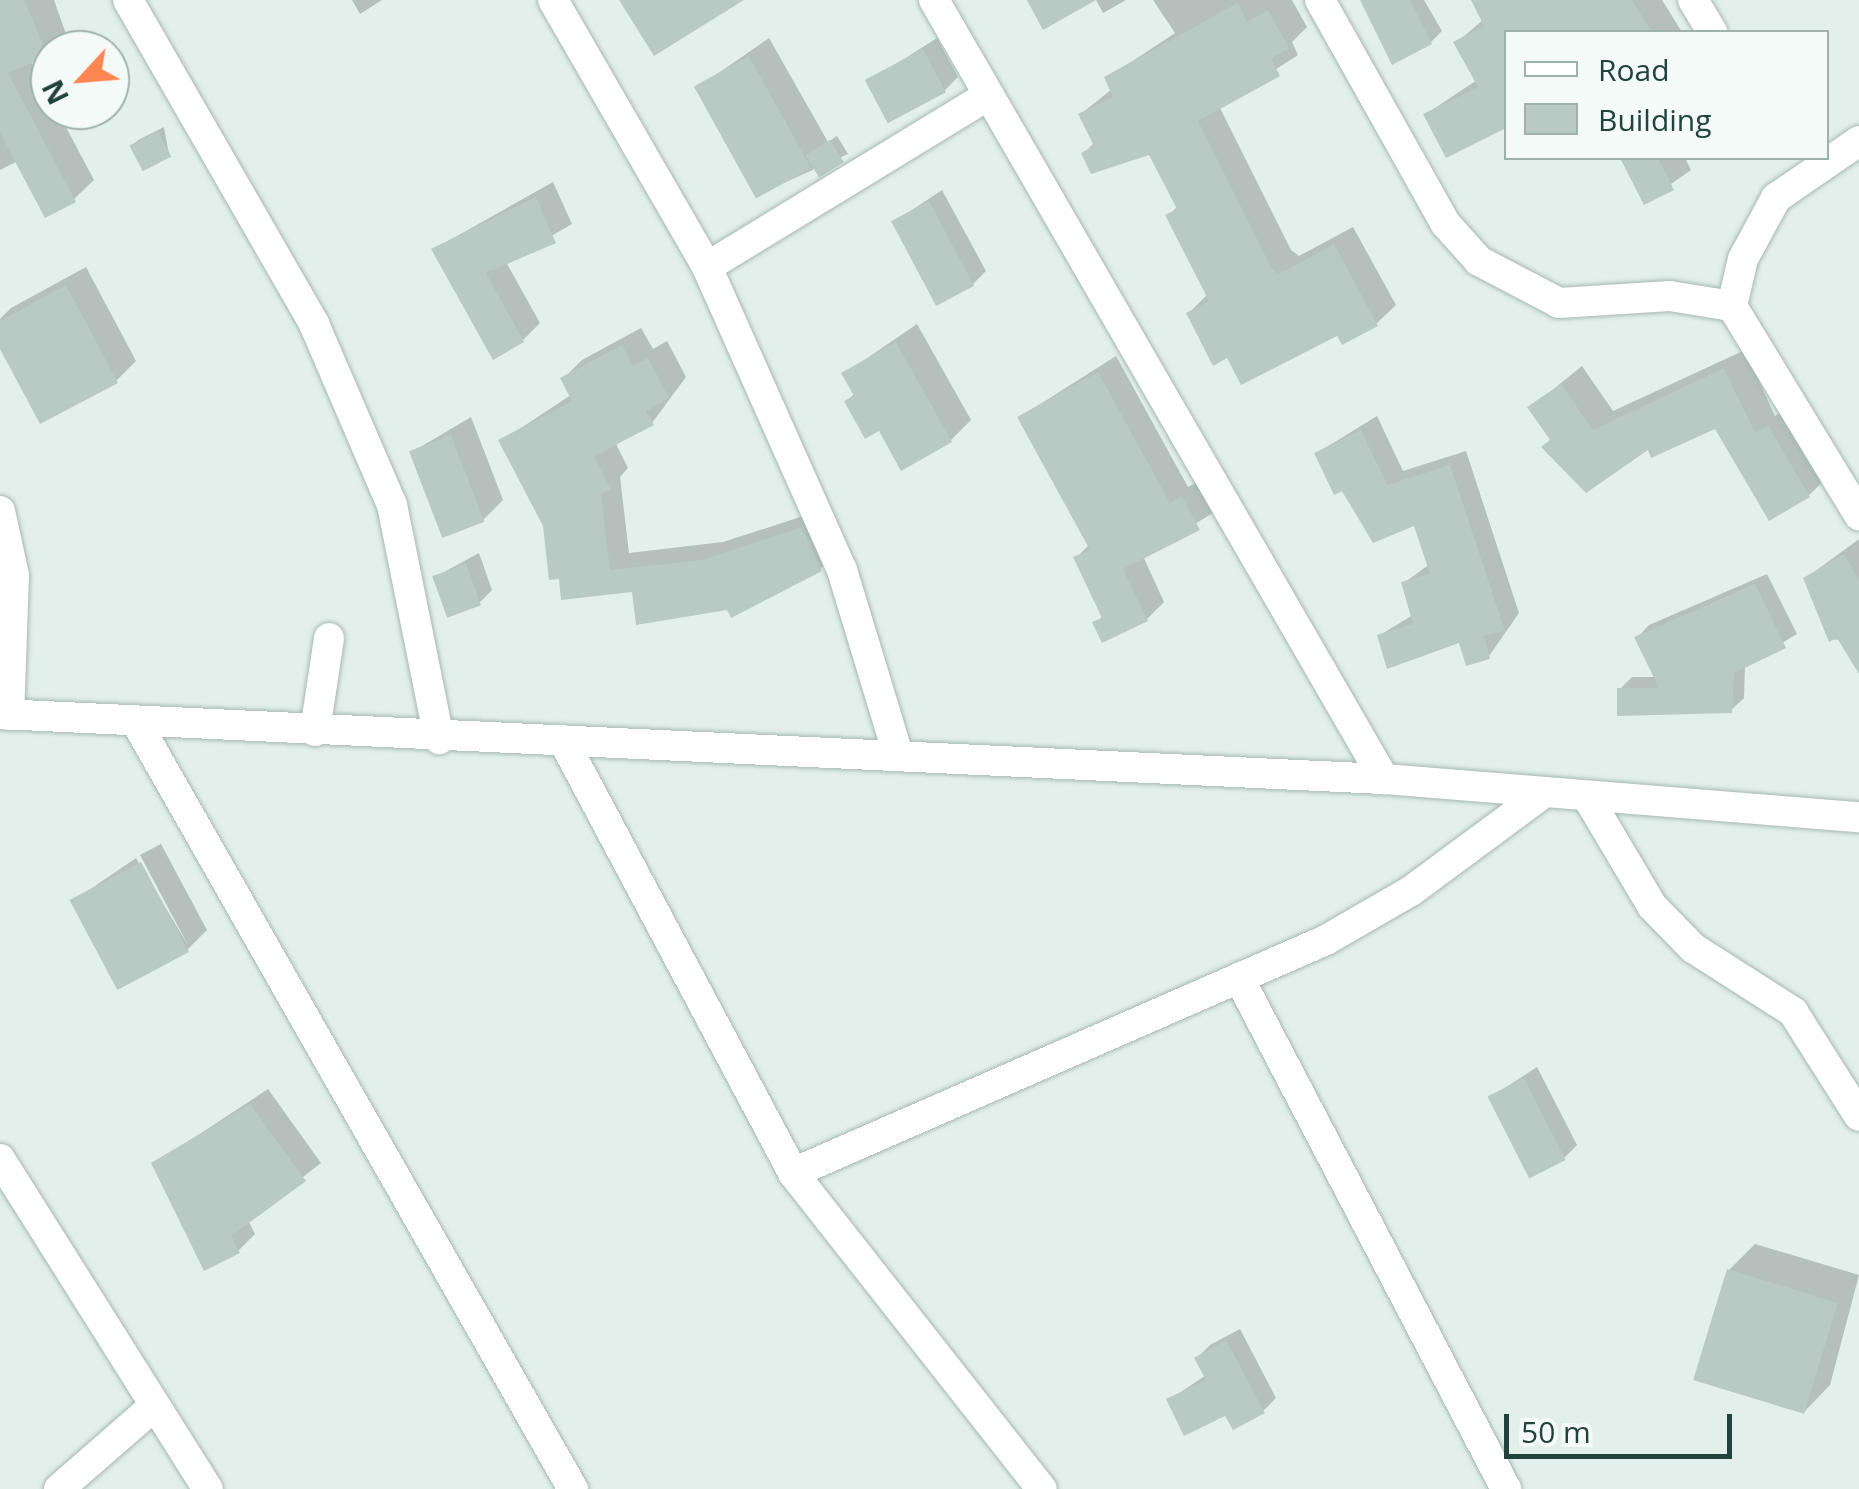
<!DOCTYPE html>
<html>
<head>
<meta charset="utf-8">
<style>
  body { margin:0 }
  #map { position:relative; width:1859px; height:1489px; overflow:hidden; background:#e3efea; font-family:"Open Sans",sans-serif }
  div>[style] { position:absolute }
  [style*='--x'] { left:calc(var(--x)*1px); top:calc(var(--y)*1px); width:calc(var(--w)*1px); rotate:calc(var(--a)*1deg) }
  .shadow>* { inset:0; background:#0003 }
  .building>* { inset:0; background:#b8cac3; transform-origin:0 0 }
  .roads { filter:drop-shadow(0 0 2px #a5b8b2) drop-shadow(0 0 2px #a5b8b2) }
  .minor>* { height:30px; margin:-15px; padding:0 15px; transform-origin:15px; border-radius:15px; background:#fff }
  span { translate:-50% -50%; white-space:nowrap; text-align:center; line-height:1.15; -webkit-text-stroke:8px #f4faf8; paint-order:stroke }
  .legend { position:absolute; left:1504px; top:30px; width:325px; height:130px; box-sizing:border-box; background:#f4faf8; border:2px solid #9fb1ac; margin:0; padding:12px 18px; list-style:none; font-size:30px; color:#20433b }
  .legend li { display:flex; align-items:center; gap:20px; height:50px }
  .legend b { width:50px; border:2px solid #9fb1ac }
  .north { position:absolute; left:30px; top:30px; width:100px; height:100px; box-sizing:border-box; background:#f4faf8; border:2px solid #9fb1ac; border-radius:50%; rotate:244deg; font-size:28px; font-weight:700; line-height:40px; text-align:center; color:#20433b }
  .north::after { content:''; display:block; margin:auto; width:35px; height:45px; background:#ff8551; clip-path:polygon(50% 0,100% 100%,50% 72%,0 100%) }
  .scale { position:absolute; left:1504px; top:1414px; width:228px; height:45px; box-sizing:border-box; border:5px solid #20433b; border-top:0; padding-left:12px; font-size:30px; line-height:35px; white-space:nowrap; color:#20433b; -webkit-text-stroke:8px #f4faf8; paint-order:stroke }
</style>
</head>
<body>
<div id="map">
  <div class="shadow">
    <div style="clip-path:polygon(0 0,54px 0,66px 34px,31px 61px,94px 180px,74px 199px,18px 161px,0 170px)"></div>
    <div style="clip-path:polygon(352px 0,382px 0,360px 14px)"></div>
    <div style="clip-path:polygon(1096px 0,1126px 0,1103px 13px)"></div>
    <div style="clip-path:polygon(1153px 0,1292px 0,1307px 27px,1292px 42px,1298px 55px,1219px 106px,1291px 250px,1299px 256px,1353px 227px,1396px 305px,1376px 324px,1228px 355px,1189px 313px,1208px 294px,1168px 216px,1178px 206px,1151px 152px,1084px 153px,1095px 142px,1081px 114px,1112px 89px,1107px 78px,1175px 33px)"></div>
    <div style="clip-path:polygon(1363px 0,1424px 0,1442px 31px,1431px 42px)"></div>
    <div style="clip-path:polygon(1473px 0,1662px 0,1682px 32px,1506px 32px,1506px 125px,1447px 155px,1426px 114px,1477px 80px,1456px 43px,1484px 19px)"></div>
    <div style="clip-path:polygon(769px 38px,828px 142px,837px 136px,848px 154px,757px 195px,697px 88px)"></div>
    <div style="clip-path:polygon(937px 38px,958px 77px,945px 90px,868px 82px)"></div>
    <div style="clip-path:polygon(164px 127px,169px 155px,132px 146px,138px 140px)"></div>
    <div style="clip-path:polygon(1622px 158px,1685px 158px,1691px 170px,1645px 202px)"></div>
    <div style="clip-path:polygon(553px 182px,572px 224px,506px 262px,540px 323px,523px 340px,434px 249px)"></div>
    <div style="clip-path:polygon(942px 190px,986px 271px,973px 284px,894px 222px)"></div>
    <div style="clip-path:polygon(86px 267px,136px 361px,116px 381px,0 344px,0 319px,11px 308px)"></div>
    <div style="clip-path:polygon(917px 324px,971px 420px,951px 440px,879px 428px,847px 401px,855px 393px,844px 374px)"></div>
    <div style="clip-path:polygon(641px 328px,653px 349px,667px 341px,686px 377px,652px 423px,615px 442px,628px 468px,620px 477px,629px 553px,723px 542px,822px 510px,839px 550px,820px 569px,729px 607px,634px 589px,545px 525px,501px 441px,571px 395px,563px 379px,582px 360px)"></div>
    <div style="clip-path:polygon(1745px 350px,1775px 416px,1789px 407px,1829px 476px,1809px 495px,1716px 426px,1649px 447px,1552px 439px,1530px 408px,1582px 366px,1613px 411px)"></div>
    <div style="clip-path:polygon(1116px 356px,1188px 487px,1200px 481px,1216px 511px,1143px 556px,1164px 602px,1147px 619px,1095px 623px,1104px 615px,1076px 558px,1090px 544px,1020px 417px)"></div>
    <div style="clip-path:polygon(1377px 416px,1403px 471px,1466px 451px,1519px 613px,1489px 656px,1461px 640px,1380px 635px,1413px 615px,1404px 583px,1430px 564px,1416px 523px,1374px 540px,1317px 453px)"></div>
    <div style="clip-path:polygon(471px 417px,503px 500px,483px 520px,412px 452px)"></div>
    <div style="clip-path:polygon(1859px 539px,1859px 642px,1830px 639px,1806px 578px)"></div>
    <div style="clip-path:polygon(479px 553px,492px 590px,479px 603px,435px 577px)"></div>
    <div style="clip-path:polygon(1767px 574px,1797px 634px,1745px 665px,1744px 698px,1731px 710px,1620px 689px,1632px 677px,1656px 677px,1637px 638px,1649px 625px)"></div>
    <div style="clip-path:polygon(161px 844px,207px 930px,187px 950px,73px 901px,136px 858px,189px 947px,140px 855px)"></div>
    <div style="clip-path:polygon(1537px 1067px,1577px 1145px,1564px 1158px,1491px 1097px)"></div>
    <div style="clip-path:polygon(268px 1089px,321px 1163px,248px 1220px,255px 1234px,238px 1251px,154px 1164px)"></div>
    <div style="clip-path:polygon(1755px 1244px,1859px 1275px,1830px 1385px,1804px 1412px,1729px 1270px)"></div>
    <div style="clip-path:polygon(1240px 1329px,1276px 1398px,1263px 1411px,1169px 1400px,1206px 1375px,1197px 1358px,1210px 1345px)"></div>
  </div>
  <div class="building">
    <div style="clip-path:polygon(0 0,24px 0,48px 56px,8px 73px,76px 202px,45px 218px,0 133px)"></div>
    <div style="clip-path:polygon(619px 0,744px 0,654px 56px)"></div>
    <div style="clip-path:polygon(1027px 0,1096px 0,1043px 30px)"></div>
    <div style="clip-path:polygon(1360px 0,1410px 0,1432px 44px,1392px 65px)"></div>
    <div style="clip-path:polygon(1471px 0,1632px 0,1652px 32px,1506px 32px,1506px 128px,1446px 158px,1423px 114px,1478px 87px,1453px 42px,1484px 26px)"></div>
    <div style="clip-path:polygon(1238px 3px,1247px 22px,1268px 10px,1289px 48px,1271px 58px,1280px 76px,1198px 121px,1272px 269px,1279px 274px,1334px 244px,1378px 326px,1342px 345px,1337px 336px,1241px 385px,1227px 358px,1213px 366px,1186px 313px,1209px 301px,1165px 215px,1177px 209px,1149px 155px,1091px 174px,1081px 153px,1094px 146px,1078px 114px,1113px 97px,1104px 77px)"></div>
    <div style="left:923px;top:49px;width:49px;height:66px;rotate:62deg"></div>
    <div style="left:749px;top:56px;width:128px;height:63px;rotate:61deg"></div>
    <div style="left:158px;top:131px;width:29px;height:32px;rotate:63deg"></div>
    <div style="left:830px;top:140px;width:26px;height:29px;rotate:58deg"></div>
    <div style="clip-path:polygon(1620px 158px,1658px 158px,1674px 190px,1644px 205px)"></div>
    <div style="clip-path:polygon(536px 197px,556px 243px,486px 273px,524px 342px,493px 360px,431px 249px)"></div>
    <div style="left:929px;top:201px;width:96px;height:43px;rotate:62deg"></div>
    <div style="clip-path:polygon(66px 285px,118px 383px,40px 424px,0 349px,0 321px)"></div>
    <div style="clip-path:polygon(896px 342px,952px 442px,901px 471px,879px 431px,865px 439px,844px 401px,854px 396px,841px 373px)"></div>
    <div style="clip-path:polygon(622px 345px,633px 366px,648px 358px,669px 398px,646px 411px,654px 425px,594px 456px,611px 489px,601px 494px,610px 570px,702px 560px,802px 527px,822px 571px,731px 618px,727px 610px,636px 625px,632px 592px,561px 600px,559px 579px,549px 580px,543px 526px,498px 440px,572px 401px,560px 378px)"></div>
    <div style="clip-path:polygon(1724px 368px,1755px 433px,1768px 425px,1810px 497px,1769px 521px,1715px 429px,1651px 458px,1648px 450px,1586px 493px,1541px 447px,1550px 440px,1527px 407px,1561px 384px,1593px 430px)"></div>
    <div style="clip-path:polygon(1098px 372px,1170px 503px,1182px 496px,1200px 530px,1123px 569px,1148px 621px,1102px 643px,1092px 622px,1102px 618px,1073px 557px,1090px 550px,1017px 417px)"></div>
    <div style="clip-path:polygon(1361px 430px,1387px 485px,1450px 465px,1505px 631px,1484px 636px,1490px 659px,1466px 666px,1459px 643px,1387px 669px,1377px 635px,1413px 624px,1401px 582px,1430px 574px,1414px 526px,1373px 543px,1342px 491px,1334px 495px,1314px 453px)"></div>
    <div style="left:451px;top:435px;width:93px;height:45px;rotate:69deg"></div>
    <div style="clip-path:polygon(1844px 554px,1859px 580px,1859px 674px,1837px 638px,1829px 642px,1803px 578px)"></div>
    <div style="left:466px;top:564px;width:44px;height:36px;rotate:70deg"></div>
    <div style="clip-path:polygon(1755px 584px,1786px 648px,1734px 673px,1732px 713px,1617px 716px,1617px 688px,1659px 688px,1634px 637px)"></div>
    <div style="left:141px;top:862px;width:102px;height:81px;rotate:62deg"></div>
    <div style="left:1524px;top:1078px;width:92px;height:41px;rotate:63deg"></div>
    <div style="clip-path:polygon(250px 1104px,306px 1181px,231px 1236px,240px 1253px,204px 1271px,151px 1163px)"></div>
    <div style="left:1727px;top:1269px;width:116px;height:116px;rotate:17deg"></div>
    <div style="clip-path:polygon(1226px 1340px,1265px 1413px,1233px 1430px,1225px 1416px,1184px 1436px,1166px 1399px,1206px 1380px,1194px 1358px)"></div>
  </div>
  <div class="roads">
    <div class="minor">
      <div style="--x:128;--y:0;--w:374;--a:60.1"></div>
      <div style="--x:314;--y:324;--w:197;--a:66.7"></div>
      <div style="--x:392;--y:505;--w:239;--a:78.6"></div>
      <div style="--x:553;--y:0;--w:308;--a:60"></div>
      <div style="--x:707;--y:267;--w:332;--a:66"></div>
      <div style="--x:842;--y:570;--w:192;--a:73.1"></div>
      <div style="--x:934;--y:0;--w:900;--a:59.99"></div>
      <div style="--x:1320;--y:0;--w:256;--a:60.7"></div>
      <div style="--x:1445;--y:223;--w:51;--a:48.2"></div>
      <div style="--x:1479;--y:261;--w:90;--a:27.7"></div>
      <div style="--x:1559;--y:303;--w:111;--a:-3.6"></div>
      <div style="--x:1670;--y:296;--w:63;--a:9.2"></div>
      <div style="--x:1693;--y:0;--w:37;--a:59"></div>
      <div style="--x:1859;--y:141;--w:101;--a:145.5"></div>
      <div style="--x:1776;--y:198;--w:69;--a:118.4"></div>
      <div style="--x:1743;--y:259;--w:48;--a:103.2"></div>
      <div style="--x:1732;--y:306;--w:245;--a:58.7"></div>
      <div style="--x:707;--y:267;--w:330;--a:-31.4"></div>
      <div style="--x:0;--y:511;--w:66;--a:77.7"></div>
      <div style="--x:14;--y:575;--w:140;--a:92"></div>
      <div style="--x:0;--y:714;--w:1386;--a:2.69"></div>
      <div style="--x:1384;--y:779;--w:477;--a:4.6"></div>
      <div style="--x:139;--y:727;--w:877;--a:60.34"></div>
      <div style="--x:315;--y:731;--w:94;--a:-81.4"></div>
      <div style="--x:563;--y:740;--w:490;--a:62"></div>
      <div style="--x:793;--y:1173;--w:402;--a:51.8"></div>
      <div style="--x:1588;--y:798;--w:126;--a:59.3"></div>
      <div style="--x:1652;--y:906;--w:59;--a:45.7"></div>
      <div style="--x:1693;--y:948;--w:119;--a:32.6"></div>
      <div style="--x:1793;--y:1012;--w:123;--a:57.6"></div>
      <div style="--x:1239;--y:978;--w:577;--a:62.41"></div>
      <div style="--x:0;--y:1159;--w:390;--a:57.8"></div>
      <div style="--x:793;--y:1173;--w:582;--a:-23.61"></div>
      <div style="--x:1326;--y:940;--w:98;--a:-30"></div>
      <div style="--x:1411;--y:891;--w:158;--a:-36.5"></div>
      <div style="--x:59;--y:1489;--w:125;--a:-41.1"></div>
    </div>
  </div>
  <ul class="legend">
  <li><b style="height:12px;background:#fff"></b>Road</li>
  <li><b style="height:28px;background:#b8cac3"></b>Building</li>
  </ul>
  <div class="north">N</div>
  <div class="scale">50 m</div>
</div>
</body>
</html>
